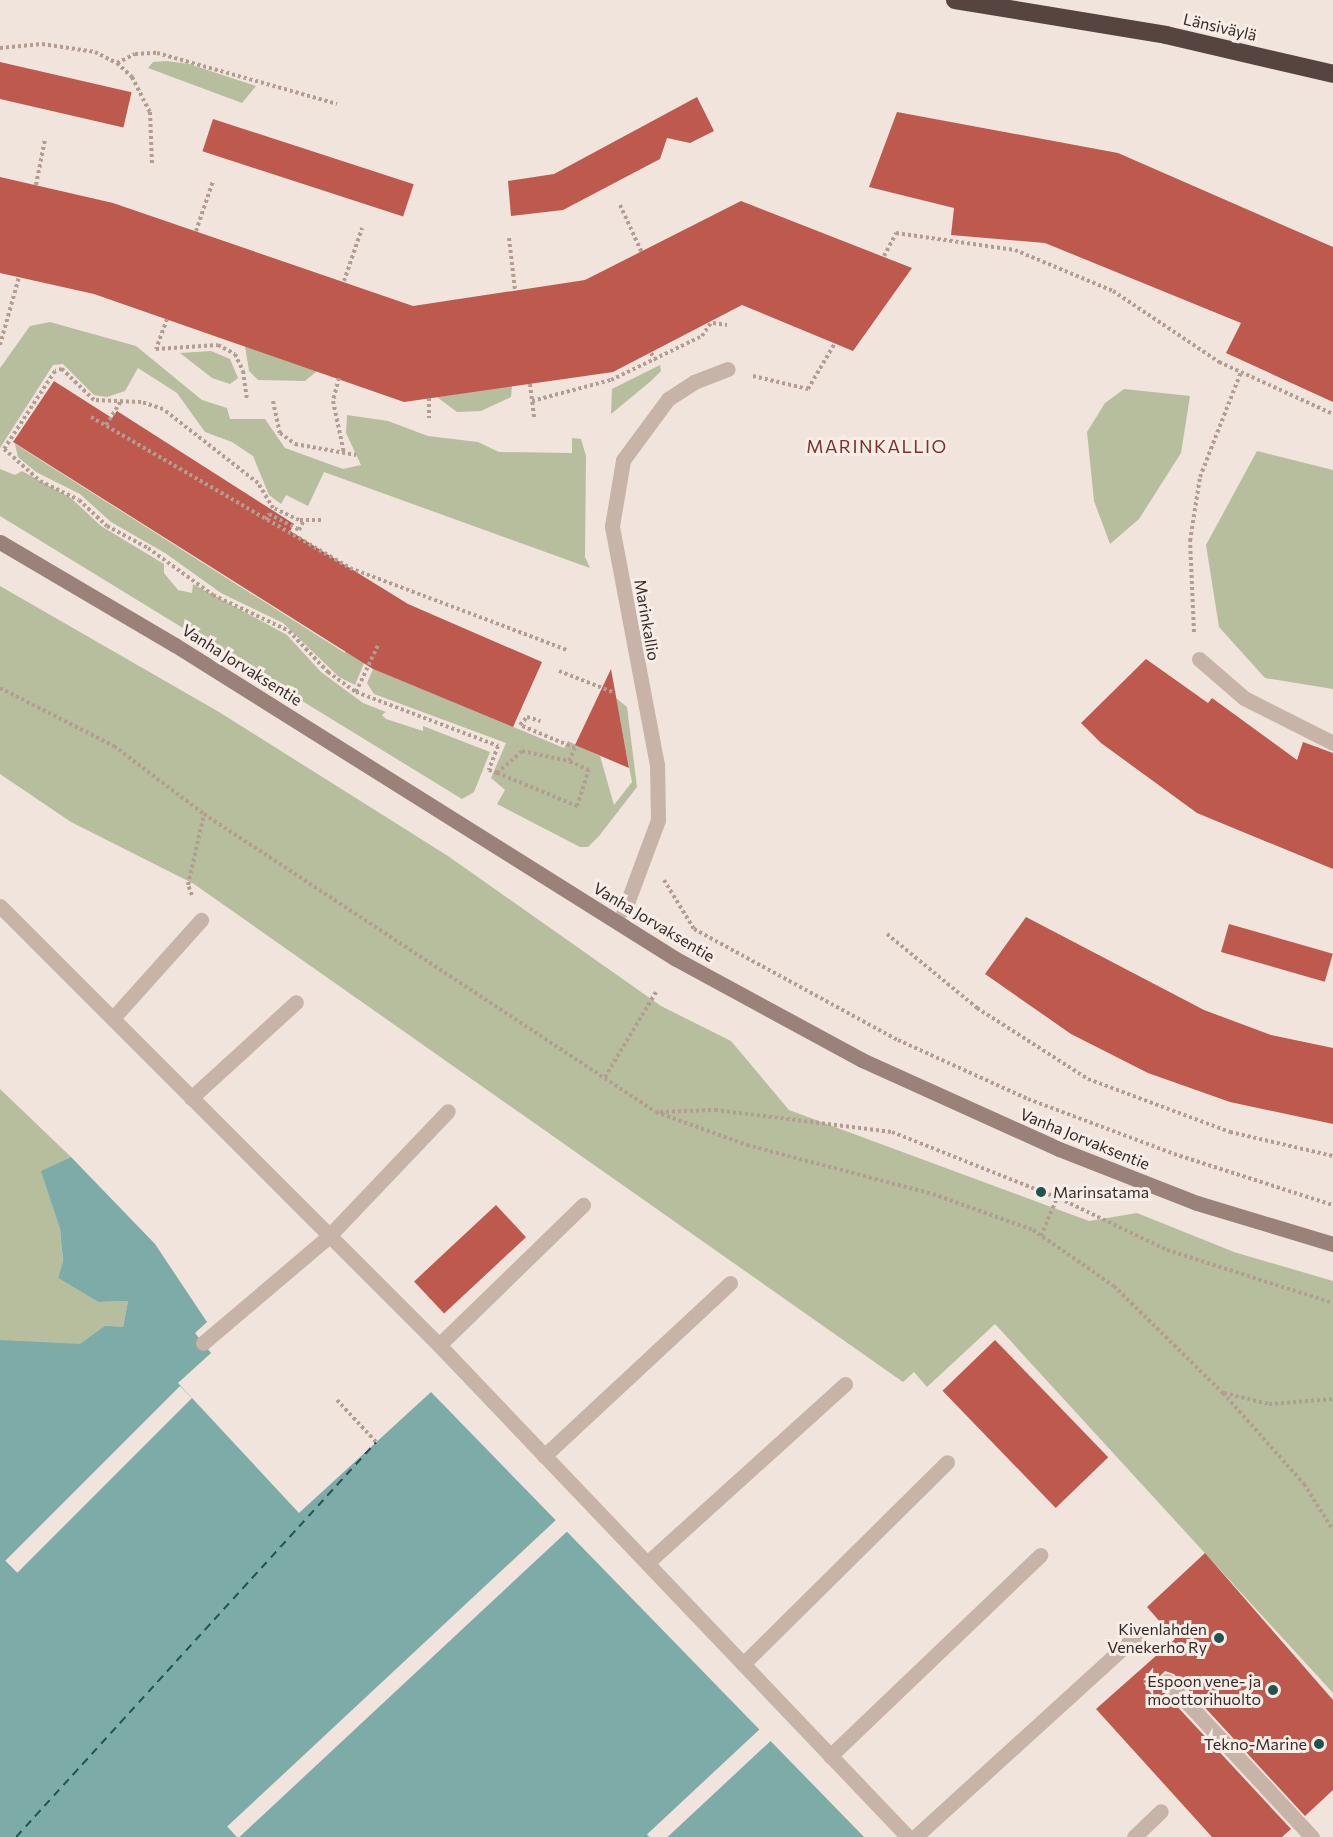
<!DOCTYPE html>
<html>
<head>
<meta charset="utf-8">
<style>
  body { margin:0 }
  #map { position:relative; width:1333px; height:1837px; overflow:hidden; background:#f0e4dc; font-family:Commissioner,sans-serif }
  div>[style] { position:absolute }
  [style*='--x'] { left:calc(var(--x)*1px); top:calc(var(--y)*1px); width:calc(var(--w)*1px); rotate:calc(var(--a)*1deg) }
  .green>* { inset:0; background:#b7be9d }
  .water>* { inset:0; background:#7daba7 }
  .pier>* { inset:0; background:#f0e4dc; transform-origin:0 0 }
  .ferry>* { height:1.5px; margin-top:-0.75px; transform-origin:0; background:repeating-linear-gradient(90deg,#215350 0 8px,transparent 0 14px) }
  .building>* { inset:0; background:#bd5a4d; transform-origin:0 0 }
  .path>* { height:4px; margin-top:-2px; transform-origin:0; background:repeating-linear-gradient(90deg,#b39d93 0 3px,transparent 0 6px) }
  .lane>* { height:15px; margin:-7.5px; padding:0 7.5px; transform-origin:7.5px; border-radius:7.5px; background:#c7b3a8 }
  .street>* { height:15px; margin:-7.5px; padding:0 7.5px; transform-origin:7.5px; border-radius:7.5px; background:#c7b3a8 }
  .secondary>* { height:15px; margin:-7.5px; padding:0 7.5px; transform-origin:7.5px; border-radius:7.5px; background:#9a827a }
  .highway>* { height:18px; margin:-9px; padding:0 9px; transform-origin:9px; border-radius:9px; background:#554440 }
  .dots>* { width:16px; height:16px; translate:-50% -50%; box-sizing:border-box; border:3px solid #f8eee7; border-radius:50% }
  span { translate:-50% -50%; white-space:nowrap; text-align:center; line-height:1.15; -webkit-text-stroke:6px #f8eee7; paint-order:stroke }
  .street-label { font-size:16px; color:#342a28 }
  .poi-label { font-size:16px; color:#342a28 }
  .left { translate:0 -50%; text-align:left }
  .right { translate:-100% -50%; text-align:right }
  .neighbourhood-label { font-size:18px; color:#7d3127; letter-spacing:1.5px }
</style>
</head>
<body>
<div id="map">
  <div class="green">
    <div style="clip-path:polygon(167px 61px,189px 64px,256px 86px,242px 103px,148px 68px,153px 62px)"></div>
    <div style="clip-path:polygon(50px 322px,136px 346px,202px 400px,227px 408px,230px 419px,265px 419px,285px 448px,343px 469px,361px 465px,346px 433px,347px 415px,388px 421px,428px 436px,478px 442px,499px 452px,572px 453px,572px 438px,581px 439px,586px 456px,585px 557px,590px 568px,324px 472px,308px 506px,286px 495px,281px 504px,269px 495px,253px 456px,232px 442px,205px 432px,177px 393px,138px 368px,125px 391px,107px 397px,94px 395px,63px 364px,53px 365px,0 448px,0 368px,30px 326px)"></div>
    <div style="clip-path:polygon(245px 346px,317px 371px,305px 381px,258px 380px,249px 371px)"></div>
    <div style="clip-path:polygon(211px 351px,230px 359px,238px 378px,230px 384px,212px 378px,180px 353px)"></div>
    <div style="clip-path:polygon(660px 365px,661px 371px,651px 381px,611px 414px,612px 389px)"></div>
    <div style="clip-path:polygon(512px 386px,511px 397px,481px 411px,457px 412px,437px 397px)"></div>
    <div style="clip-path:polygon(1124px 389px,1190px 396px,1181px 453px,1139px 519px,1110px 544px,1094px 501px,1087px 432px,1105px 403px)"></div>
    <div style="clip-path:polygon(15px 444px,345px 653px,351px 643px,368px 654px,355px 685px,339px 677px,283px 623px,221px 593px,165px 553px,111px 522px,80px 494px,36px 472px,18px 457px)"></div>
    <div style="clip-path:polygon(1257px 451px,1333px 470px,1333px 689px,1265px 678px,1219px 627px,1206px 545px)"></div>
    <div style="clip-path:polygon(0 469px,15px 475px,22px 471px,71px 498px,101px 526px,164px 564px,164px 573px,178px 590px,192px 593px,193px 584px,287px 635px,321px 672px,363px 703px,386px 712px,382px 715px,386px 719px,423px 731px,423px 726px,490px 752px,474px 792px,462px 799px,0 516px)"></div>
    <div style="clip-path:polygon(0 586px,219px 712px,448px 856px,661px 1006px,731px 1041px,789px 1110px,1089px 1221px,1137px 1213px,1234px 1252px,1333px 1281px,1333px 1693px,995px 1324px,927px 1387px,914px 1372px,903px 1382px,194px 884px,71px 822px,0 774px)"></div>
    <div style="clip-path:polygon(373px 669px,564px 748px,568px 741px,600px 756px,614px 805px,632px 782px,616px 698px,627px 707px,637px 787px,599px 836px,588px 847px,580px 847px,497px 804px,505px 790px,491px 778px,506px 743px,374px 694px,367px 683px)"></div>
    <div style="clip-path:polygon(0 1089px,71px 1157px,42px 1171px,60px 1229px,63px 1262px,58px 1278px,98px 1302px,128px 1301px,123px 1327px,0 1377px)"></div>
  </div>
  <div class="water">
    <div style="clip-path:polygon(71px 1157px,155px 1244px,207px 1322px,195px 1333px,211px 1353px,178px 1383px,299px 1513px,431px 1392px,864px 1837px,0 1837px,0 1340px,80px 1344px,105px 1326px,123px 1327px,128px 1301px,98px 1302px,58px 1278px,63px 1261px,60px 1229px,41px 1171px)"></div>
  </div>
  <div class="pier">
    <div style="left:180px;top:1386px;width:17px;height:247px;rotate:45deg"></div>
    <div style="left:557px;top:1519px;width:16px;height:451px;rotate:47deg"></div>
    <div style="left:761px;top:1728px;width:16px;height:156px;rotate:47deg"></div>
  </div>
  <div class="ferry">
    <div style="--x:16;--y:1837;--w:534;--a:-47.65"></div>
  </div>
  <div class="building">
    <div style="left:0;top:62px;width:135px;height:36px;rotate:13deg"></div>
    <div style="clip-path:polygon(697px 97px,714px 131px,690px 143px,667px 138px,660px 159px,563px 210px,511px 216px,508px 181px,554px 174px)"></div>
    <div style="clip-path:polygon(897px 112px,1118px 153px,1333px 247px,1333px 402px,1226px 353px,1241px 323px,1045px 243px,951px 235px,954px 208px,869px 187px)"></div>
    <div style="left:213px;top:119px;width:211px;height:34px;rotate:18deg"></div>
    <div style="clip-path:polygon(0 177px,113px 203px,413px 306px,585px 280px,741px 201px,912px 268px,853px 351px,742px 305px,613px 372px,404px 402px,94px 294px,0 273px)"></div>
    <div style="clip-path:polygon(54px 381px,112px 418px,117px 411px,294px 524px,290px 531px,408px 604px,542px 662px,513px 727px,373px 669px,13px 442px)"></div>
    <div style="clip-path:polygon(1146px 659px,1208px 703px,1212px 698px,1297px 760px,1303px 742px,1333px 753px,1333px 869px,1197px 813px,1101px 743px,1081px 723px)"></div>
    <div style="clip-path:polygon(611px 669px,629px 768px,575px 745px)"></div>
    <div style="clip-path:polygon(1026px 917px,1204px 1010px,1271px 1035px,1333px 1048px,1333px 1124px,1230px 1102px,1148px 1073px,1071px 1034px,985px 974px)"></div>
    <div style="left:1229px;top:924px;width:108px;height:29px;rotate:16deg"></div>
    <div style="left:496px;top:1205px;width:44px;height:112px;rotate:47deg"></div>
    <div style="left:995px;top:1340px;width:163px;height:73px;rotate:46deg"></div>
    <div style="clip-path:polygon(1205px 1553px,1333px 1700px,1333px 1790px,1305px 1816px,1174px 1674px,1165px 1671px,1158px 1678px,1160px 1688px,1291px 1829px,1282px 1837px,1212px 1837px,1096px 1709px,1175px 1639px,1147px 1607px)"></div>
  </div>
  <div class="path">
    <div style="--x:0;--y:48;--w:42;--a:-5.4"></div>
    <div style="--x:42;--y:44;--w:54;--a:8.6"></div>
    <div style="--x:95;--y:52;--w:25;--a:27"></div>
    <div style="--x:117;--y:63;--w:21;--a:43"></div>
    <div style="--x:132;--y:77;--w:39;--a:63"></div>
    <div style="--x:150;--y:112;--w:51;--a:87.8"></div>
    <div style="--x:117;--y:63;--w:20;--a:-27"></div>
    <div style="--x:135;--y:54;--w:22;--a:-3"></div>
    <div style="--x:157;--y:53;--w:187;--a:15.8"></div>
    <div style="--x:36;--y:185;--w:47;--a:-78.9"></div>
    <div style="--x:620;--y:205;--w:53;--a:65.4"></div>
    <div style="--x:196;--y:231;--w:53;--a:-71.2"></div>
    <div style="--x:509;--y:238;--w:52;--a:83.4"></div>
    <div style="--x:884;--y:256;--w:26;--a:-62"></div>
    <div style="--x:896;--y:233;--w:120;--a:8.1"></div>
    <div style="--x:1015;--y:250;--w:106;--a:22.7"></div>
    <div style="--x:1113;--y:291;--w:128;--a:33.8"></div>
    <div style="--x:1219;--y:362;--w:125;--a:24.5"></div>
    <div style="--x:344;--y:281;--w:56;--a:-71.2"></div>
    <div style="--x:167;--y:319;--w:32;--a:110"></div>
    <div style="--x:156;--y:349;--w:62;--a:-3.7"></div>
    <div style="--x:218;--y:345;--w:19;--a:28"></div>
    <div style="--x:235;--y:354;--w:19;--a:65"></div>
    <div style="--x:243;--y:371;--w:30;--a:82"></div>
    <div style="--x:713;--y:323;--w:14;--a:8"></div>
    <div style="--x:0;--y:345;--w:71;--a:-74.4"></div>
    <div style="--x:651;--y:353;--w:9;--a:54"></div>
    <div style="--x:753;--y:376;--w:57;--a:13.3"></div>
    <div style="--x:808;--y:389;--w:53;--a:-59.6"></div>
    <div style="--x:339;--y:378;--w:24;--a:105"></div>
    <div style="--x:333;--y:401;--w:53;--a:78.1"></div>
    <div style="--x:530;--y:384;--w:34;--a:83"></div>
    <div style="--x:429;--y:398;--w:20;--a:90"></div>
    <div style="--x:273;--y:401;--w:33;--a:78"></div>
    <div style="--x:280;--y:433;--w:19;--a:36"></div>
    <div style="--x:295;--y:444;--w:62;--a:10.2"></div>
    <div style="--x:532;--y:401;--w:82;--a:-14.9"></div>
    <div style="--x:611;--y:380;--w:101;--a:-25.8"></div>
    <div style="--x:702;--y:336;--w:18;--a:-56"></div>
    <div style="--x:91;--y:417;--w:300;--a:30.2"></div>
    <div style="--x:350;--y:568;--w:232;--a:20.7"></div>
    <div style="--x:106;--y:425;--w:28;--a:-58"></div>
    <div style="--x:266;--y:520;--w:7;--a:-63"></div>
    <div style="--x:269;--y:514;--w:34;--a:28"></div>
    <div style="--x:299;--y:530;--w:11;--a:-63"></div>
    <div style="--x:321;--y:520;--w:22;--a:180"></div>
    <div style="--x:299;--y:520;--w:29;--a:-155"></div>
    <div style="--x:273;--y:508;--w:29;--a:-121"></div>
    <div style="--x:258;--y:483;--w:120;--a:-142.1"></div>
    <div style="--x:163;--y:409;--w:23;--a:-162"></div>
    <div style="--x:141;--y:402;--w:47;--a:-177.6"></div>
    <div style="--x:94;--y:400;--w:45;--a:-135.9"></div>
    <div style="--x:62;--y:369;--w:7;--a:164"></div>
    <div style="--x:55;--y:371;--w:93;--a:123.2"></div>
    <div style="--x:4;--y:449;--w:48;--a:41.6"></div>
    <div style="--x:40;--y:481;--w:43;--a:26"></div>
    <div style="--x:79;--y:500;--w:38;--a:43"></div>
    <div style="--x:107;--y:526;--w:47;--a:28.2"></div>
    <div style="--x:148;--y:548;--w:80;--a:35.9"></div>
    <div style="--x:213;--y:595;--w:84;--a:25.3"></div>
    <div style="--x:289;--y:631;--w:57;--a:46.4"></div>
    <div style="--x:328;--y:672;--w:34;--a:36"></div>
    <div style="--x:356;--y:692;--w:152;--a:20.8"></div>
    <div style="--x:498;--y:746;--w:26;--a:111"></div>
    <div style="--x:489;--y:770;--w:9;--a:21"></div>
    <div style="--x:497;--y:773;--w:33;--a:-41"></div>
    <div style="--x:522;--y:751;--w:48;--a:12"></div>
    <div style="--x:569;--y:761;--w:14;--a:-65"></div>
    <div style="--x:575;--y:748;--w:60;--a:-157.3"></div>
    <div style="--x:520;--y:725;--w:11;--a:-49"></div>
    <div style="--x:527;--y:717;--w:14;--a:17"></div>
    <div style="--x:1194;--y:632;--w:91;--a:-92.5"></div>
    <div style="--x:1190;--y:541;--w:65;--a:-81.1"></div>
    <div style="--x:1200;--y:477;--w:113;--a:-68.7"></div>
    <div style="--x:559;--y:671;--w:60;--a:21.4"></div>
    <div style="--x:0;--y:688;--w:128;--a:27"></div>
    <div style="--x:114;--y:746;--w:113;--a:37.1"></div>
    <div style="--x:204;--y:814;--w:541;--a:33.4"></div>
    <div style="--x:656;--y:1112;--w:97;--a:19.9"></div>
    <div style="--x:747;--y:1145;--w:192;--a:14.8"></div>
    <div style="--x:933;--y:1194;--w:106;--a:19.8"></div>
    <div style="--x:1033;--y:1230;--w:98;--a:34.7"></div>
    <div style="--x:1114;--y:1286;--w:153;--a:44.5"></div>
    <div style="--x:1223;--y:1393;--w:122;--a:48.3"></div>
    <div style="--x:1304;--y:1484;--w:54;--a:57.8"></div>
    <div style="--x:356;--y:692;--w:54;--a:-64.9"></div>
    <div style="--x:497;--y:773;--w:87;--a:22.4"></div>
    <div style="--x:577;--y:806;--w:38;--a:-72"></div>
    <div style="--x:589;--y:770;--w:22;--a:-156"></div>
    <div style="--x:664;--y:880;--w:57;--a:58.5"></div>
    <div style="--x:694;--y:929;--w:232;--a:28.6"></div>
    <div style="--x:898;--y:1040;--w:143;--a:24.4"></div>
    <div style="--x:1028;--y:1099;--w:156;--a:20.6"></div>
    <div style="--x:1174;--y:1154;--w:167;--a:17.8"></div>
    <div style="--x:192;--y:895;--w:11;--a:-112"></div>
    <div style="--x:188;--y:885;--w:73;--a:-77.3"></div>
    <div style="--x:887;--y:934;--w:117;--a:39.4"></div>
    <div style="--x:977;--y:1008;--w:132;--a:32.6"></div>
    <div style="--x:1088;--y:1079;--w:152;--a:20.5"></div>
    <div style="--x:1230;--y:1132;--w:106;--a:13.1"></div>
    <div style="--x:605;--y:1077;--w:99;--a:-59"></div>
    <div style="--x:660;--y:1112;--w:55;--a:-2.1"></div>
    <div style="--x:715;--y:1110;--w:178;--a:7.1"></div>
    <div style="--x:892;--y:1132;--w:186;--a:21.7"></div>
    <div style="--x:1065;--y:1201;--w:113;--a:25.7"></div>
    <div style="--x:1167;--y:1250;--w:174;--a:17.7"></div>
    <div style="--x:1041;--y:1236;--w:41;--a:-67.2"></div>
    <div style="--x:1224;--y:1393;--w:46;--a:13.7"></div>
    <div style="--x:1269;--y:1404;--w:64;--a:-4.5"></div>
    <div style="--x:337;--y:1400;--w:57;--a:47.1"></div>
  </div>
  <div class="lane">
    <div style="--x:1199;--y:659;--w:60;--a:40.9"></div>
    <div style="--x:1244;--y:698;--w:100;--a:26.8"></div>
    <div style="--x:0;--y:906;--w:621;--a:45"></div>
    <div style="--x:439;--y:1345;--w:680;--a:46.37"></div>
    <div style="--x:113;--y:1018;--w:132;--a:-48.1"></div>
    <div style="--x:191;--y:1098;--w:142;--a:-42.4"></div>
    <div style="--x:203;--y:1343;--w:162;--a:-40.3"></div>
    <div style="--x:327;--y:1238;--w:175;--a:-46.4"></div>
    <div style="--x:439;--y:1345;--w:201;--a:-44.2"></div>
    <div style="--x:544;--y:1456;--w:254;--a:-42.9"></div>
    <div style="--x:647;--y:1563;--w:267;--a:-42.1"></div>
    <div style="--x:743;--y:1664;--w:287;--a:-44.7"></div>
    <div style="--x:1167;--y:1681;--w:213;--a:47.1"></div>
    <div style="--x:830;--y:1756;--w:291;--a:-43.7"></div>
    <div style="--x:915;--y:1837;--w:297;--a:-42.3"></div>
    <div style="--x:1134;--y:1837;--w:37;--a:-44"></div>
  </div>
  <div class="street">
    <div style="--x:620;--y:922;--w:109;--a:-69.6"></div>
    <div style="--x:658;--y:820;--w:55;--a:-91"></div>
    <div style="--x:657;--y:765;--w:243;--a:-100.7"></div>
    <div style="--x:612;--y:526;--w:67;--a:-80.5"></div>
    <div style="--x:623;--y:460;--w:76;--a:-53.6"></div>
    <div style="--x:668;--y:399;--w:31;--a:-33"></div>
    <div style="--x:694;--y:382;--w:36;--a:-21"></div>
  </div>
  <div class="secondary">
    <div style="--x:0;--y:542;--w:203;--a:30.5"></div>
    <div style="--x:175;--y:645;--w:591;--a:32.08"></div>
    <div style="--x:676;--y:959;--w:212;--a:28.5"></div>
    <div style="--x:862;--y:1060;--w:216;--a:24.3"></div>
    <div style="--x:1059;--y:1149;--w:148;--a:21.4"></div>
    <div style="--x:1197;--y:1203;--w:142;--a:16.8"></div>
  </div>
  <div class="highway">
    <div style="--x:955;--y:0;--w:214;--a:9.4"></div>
    <div style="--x:1166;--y:35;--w:171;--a:13.1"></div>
  </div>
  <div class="dots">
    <div style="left:1041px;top:1192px;background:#215350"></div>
    <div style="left:1219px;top:1638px;background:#215350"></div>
    <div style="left:1273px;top:1690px;background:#215350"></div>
    <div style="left:1319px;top:1744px;background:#215350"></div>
  </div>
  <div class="street-label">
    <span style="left:1220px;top:27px;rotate:13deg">Länsiväylä</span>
    <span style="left:647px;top:620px;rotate:80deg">Marinkallio</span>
    <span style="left:242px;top:665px;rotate:32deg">Vanha Jorvaksentie</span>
    <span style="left:654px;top:922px;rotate:31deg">Vanha Jorvaksentie</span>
    <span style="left:1085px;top:1139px;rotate:22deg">Vanha Jorvaksentie</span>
  </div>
  <div class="poi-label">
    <span class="left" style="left:1053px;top:1192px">Marinsatama</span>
    <span class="right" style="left:1207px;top:1638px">Kivenlahden<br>Venekerho Ry</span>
    <span class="right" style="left:1261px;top:1690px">Espoon vene- ja<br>moottorihuolto</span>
    <span class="right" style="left:1307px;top:1744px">Tekno-Marine</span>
  </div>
  <div class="neighbourhood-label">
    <span style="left:877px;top:446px">MARINKALLIO</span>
  </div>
</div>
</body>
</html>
